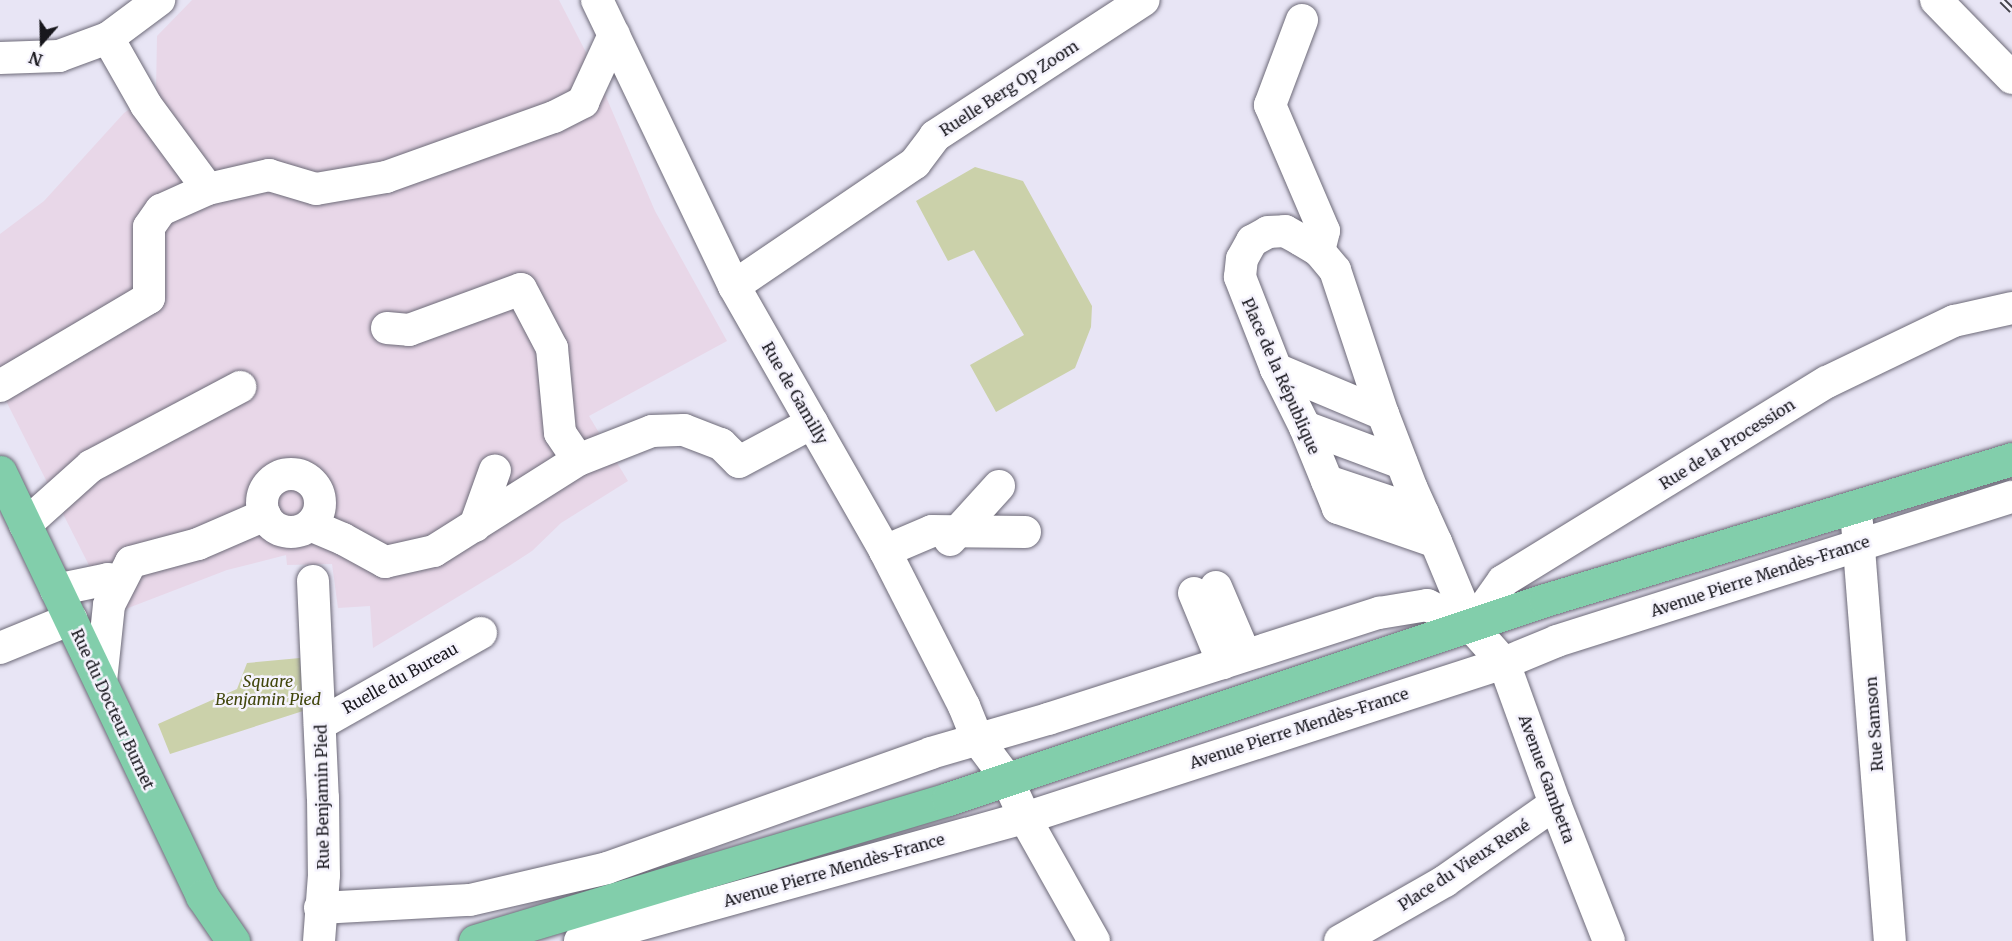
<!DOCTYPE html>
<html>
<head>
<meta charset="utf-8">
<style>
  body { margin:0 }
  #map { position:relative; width:2012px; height:941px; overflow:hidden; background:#e8e5f5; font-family:Merriweather,serif }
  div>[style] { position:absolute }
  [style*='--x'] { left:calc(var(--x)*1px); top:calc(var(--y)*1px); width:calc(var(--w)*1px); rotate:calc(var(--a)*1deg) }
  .medical>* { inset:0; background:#e8d7e8 }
  .green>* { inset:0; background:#cbd1aa }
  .roads { filter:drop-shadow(0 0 2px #6d6a78) drop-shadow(0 0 2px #6d6a78) }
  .minor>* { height:32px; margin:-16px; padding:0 16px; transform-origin:16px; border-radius:16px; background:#fff }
  .minor>.ring { margin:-16px; padding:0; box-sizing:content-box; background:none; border:32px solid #fff; border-radius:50% }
  .major>* { height:33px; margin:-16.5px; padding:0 16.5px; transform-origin:16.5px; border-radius:16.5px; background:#82ceab }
  .rail>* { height:7px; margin-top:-3.5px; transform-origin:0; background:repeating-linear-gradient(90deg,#f5f3fd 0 14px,#43424a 0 28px); box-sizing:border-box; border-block:2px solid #43424a }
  span { translate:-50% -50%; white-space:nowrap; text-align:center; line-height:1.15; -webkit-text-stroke:5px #f5f3fd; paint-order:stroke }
  .street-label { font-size:16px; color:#18171d }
  .park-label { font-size:16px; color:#41460c; font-style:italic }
  .north { position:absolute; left:12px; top:12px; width:60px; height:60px; -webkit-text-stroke:4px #f5f3fd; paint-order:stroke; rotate:200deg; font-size:16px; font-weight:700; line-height:24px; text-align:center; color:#18171d }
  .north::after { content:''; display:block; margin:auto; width:21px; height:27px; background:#18171d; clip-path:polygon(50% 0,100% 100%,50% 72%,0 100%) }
</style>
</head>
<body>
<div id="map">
  <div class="medical">
    <div style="clip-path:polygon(192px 0,559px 0,592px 64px,655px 211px,727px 341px,589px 416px,628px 481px,561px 523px,532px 551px,509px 566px,373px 648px,370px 606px,338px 608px,332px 564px,287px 565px,286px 555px,227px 570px,123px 610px,109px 605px,0 389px,0 234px,44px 201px,124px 113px,156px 91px,157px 36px)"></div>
  </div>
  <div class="green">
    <div style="clip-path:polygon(975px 167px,1023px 181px,1092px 306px,1091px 327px,1075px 368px,996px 412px,970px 365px,1024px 335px,974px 250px,948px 261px,916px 201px)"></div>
    <div style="clip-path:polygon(300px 658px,303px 711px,170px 754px,158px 724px,237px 689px,247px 663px)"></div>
  </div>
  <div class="roads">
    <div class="minor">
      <div style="--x:597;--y:0;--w:317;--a:64.4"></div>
      <div style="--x:734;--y:286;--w:305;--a:60.3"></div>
      <div style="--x:885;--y:551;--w:174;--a:63"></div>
      <div style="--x:964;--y:706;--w:35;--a:68"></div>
      <div style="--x:977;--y:739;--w:50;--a:53.1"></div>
      <div style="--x:1007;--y:779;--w:43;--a:65.2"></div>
      <div style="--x:1025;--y:818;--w:141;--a:60.7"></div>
      <div style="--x:1936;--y:0;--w:109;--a:45.7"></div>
      <div style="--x:1302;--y:20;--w:91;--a:110.6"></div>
      <div style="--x:1270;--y:105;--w:137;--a:66.8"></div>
      <div style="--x:1324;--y:231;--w:21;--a:104"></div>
      <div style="--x:108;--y:38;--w:77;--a:60.4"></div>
      <div style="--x:146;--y:105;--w:104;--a:53.6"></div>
      <div style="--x:0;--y:58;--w:59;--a:-1.9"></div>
      <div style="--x:59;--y:56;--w:52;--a:-20.2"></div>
      <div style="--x:108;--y:38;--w:64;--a:-36.7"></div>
      <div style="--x:734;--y:286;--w:219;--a:-34.2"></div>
      <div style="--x:915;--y:163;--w:34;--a:-53"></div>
      <div style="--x:935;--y:136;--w:249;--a:-33.1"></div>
      <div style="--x:387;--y:328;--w:22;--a:5"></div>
      <div style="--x:409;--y:330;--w:119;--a:-20.1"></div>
      <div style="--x:521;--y:289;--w:67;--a:62.3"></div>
      <div style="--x:552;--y:348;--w:85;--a:84.6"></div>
      <div style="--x:560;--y:433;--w:32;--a:56"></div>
      <div style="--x:1276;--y:369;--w:116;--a:22.8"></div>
      <div style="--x:0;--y:386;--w:173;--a:-30.6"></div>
      <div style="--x:149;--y:298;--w:71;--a:-90"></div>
      <div style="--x:149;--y:227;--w:21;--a:-55"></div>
      <div style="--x:161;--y:210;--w:51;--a:-24.1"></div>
      <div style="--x:208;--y:189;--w:63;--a:-12.9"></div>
      <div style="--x:269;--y:175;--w:49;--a:16.6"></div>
      <div style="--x:316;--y:189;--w:71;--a:-9.7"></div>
      <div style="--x:386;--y:177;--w:178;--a:-19.7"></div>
      <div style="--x:554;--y:117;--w:33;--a:-27"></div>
      <div style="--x:583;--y:102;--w:74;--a:-65.2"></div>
      <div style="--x:1305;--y:427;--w:103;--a:20.4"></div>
      <div class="ring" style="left:262px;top:474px;width:26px;height:26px"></div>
      <div style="--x:1327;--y:481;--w:101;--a:18.4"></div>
      <div style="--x:1857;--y:523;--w:419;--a:85.5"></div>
      <div style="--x:25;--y:525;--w:89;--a:-41.8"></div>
      <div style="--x:91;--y:466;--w:169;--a:-27.9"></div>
      <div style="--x:310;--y:525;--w:36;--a:23"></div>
      <div style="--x:343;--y:539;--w:48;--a:28.7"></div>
      <div style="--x:385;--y:562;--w:50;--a:-12.7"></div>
      <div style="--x:434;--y:551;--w:170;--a:-32.3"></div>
      <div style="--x:578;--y:460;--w:79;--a:-21.4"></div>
      <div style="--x:652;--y:431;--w:32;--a:-2"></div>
      <div style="--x:684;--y:430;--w:40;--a:21"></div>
      <div style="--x:721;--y:444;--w:25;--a:45"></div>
      <div style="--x:739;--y:462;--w:83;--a:-28.1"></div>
      <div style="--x:475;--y:526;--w:59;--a:-70.3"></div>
      <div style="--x:950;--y:540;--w:73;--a:-47.8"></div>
      <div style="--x:1436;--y:542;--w:104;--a:-160.9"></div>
      <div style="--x:1338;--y:508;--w:87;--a:-112.2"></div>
      <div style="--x:1305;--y:427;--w:65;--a:-116.6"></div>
      <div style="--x:1276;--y:369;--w:99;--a:-111.4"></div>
      <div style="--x:1240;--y:277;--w:18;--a:-84"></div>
      <div style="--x:1242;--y:259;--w:21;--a:-61"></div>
      <div style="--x:1252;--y:241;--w:18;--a:-29"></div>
      <div style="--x:1268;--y:232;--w:17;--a:-3"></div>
      <div style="--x:1285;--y:231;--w:18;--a:29"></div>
      <div style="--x:1301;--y:240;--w:21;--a:31"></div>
      <div style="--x:1319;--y:251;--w:25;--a:50"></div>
      <div style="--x:1335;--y:270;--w:152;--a:71.6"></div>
      <div style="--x:1383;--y:414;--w:80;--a:68.9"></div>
      <div style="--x:1412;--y:489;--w:58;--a:65.6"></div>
      <div style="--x:1436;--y:542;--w:91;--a:67.4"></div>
      <div style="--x:1471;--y:626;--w:50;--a:48.3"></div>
      <div style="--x:1504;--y:663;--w:150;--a:70.1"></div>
      <div style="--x:1555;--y:804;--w:147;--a:68.5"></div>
      <div style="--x:885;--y:551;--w:51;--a:-23.1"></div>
      <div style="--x:932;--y:531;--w:93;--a:0.6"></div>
      <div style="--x:313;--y:581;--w:217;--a:87.4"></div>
      <div style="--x:323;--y:798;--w:77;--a:89.3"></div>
      <div style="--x:324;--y:875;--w:66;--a:94.3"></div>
      <div style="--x:1216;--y:587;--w:74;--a:66.9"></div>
      <div style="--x:56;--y:590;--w:53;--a:-11.9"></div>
      <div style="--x:108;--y:579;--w:11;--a:27"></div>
      <div style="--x:1194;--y:593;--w:76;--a:67.5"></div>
      <div style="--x:1471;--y:626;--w:55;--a:-54.6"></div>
      <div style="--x:1503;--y:581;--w:380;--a:-31.6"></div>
      <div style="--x:1827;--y:382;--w:141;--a:-25.7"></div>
      <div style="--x:1954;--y:321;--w:59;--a:-12.6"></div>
      <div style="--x:0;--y:648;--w:77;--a:-22.2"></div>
      <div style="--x:101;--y:681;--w:76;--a:-84"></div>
      <div style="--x:109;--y:605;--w:48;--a:-62.9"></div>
      <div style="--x:131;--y:562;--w:69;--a:-15"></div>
      <div style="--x:198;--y:544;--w:73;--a:-23.4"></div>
      <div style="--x:320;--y:724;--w:185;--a:-29.5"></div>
      <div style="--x:320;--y:908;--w:150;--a:-3.1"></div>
      <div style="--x:470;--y:900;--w:141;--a:-13.1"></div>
      <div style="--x:607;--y:868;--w:344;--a:-19.5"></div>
      <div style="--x:931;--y:753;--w:122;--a:-16.2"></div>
      <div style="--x:1048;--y:719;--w:348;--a:-17.8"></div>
      <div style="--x:1379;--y:613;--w:49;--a:-9.5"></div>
      <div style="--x:1427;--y:605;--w:49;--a:25.5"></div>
      <div style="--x:580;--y:941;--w:462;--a:-15.5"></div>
      <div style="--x:1025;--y:818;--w:503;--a:-17.93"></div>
      <div style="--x:1504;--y:663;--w:57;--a:-22.5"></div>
      <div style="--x:1557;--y:641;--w:477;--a:-17.6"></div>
      <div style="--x:1340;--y:941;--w:121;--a:-29.7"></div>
      <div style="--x:1445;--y:881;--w:134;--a:-35"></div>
    </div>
    <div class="major">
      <div style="--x:0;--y:472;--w:470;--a:64.5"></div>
      <div style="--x:202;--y:896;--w:55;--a:55.4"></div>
      <div style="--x:475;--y:941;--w:494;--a:-16.7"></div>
      <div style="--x:948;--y:799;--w:629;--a:-18.43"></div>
      <div style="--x:1545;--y:600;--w:488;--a:-16.8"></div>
    </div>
  </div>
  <div class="rail">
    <div style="--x:2002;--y:0;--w:14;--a:45"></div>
  </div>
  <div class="street-label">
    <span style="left:1009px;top:88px;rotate:-33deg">Ruelle Berg Op Zoom</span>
    <span style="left:1281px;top:376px;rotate:66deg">Place de la République</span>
    <span style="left:795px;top:393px;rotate:60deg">Rue de Gamilly</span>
    <span style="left:1727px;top:444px;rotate:-32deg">Rue de la Procession</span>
    <span style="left:1760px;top:576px;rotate:-18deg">Avenue Pierre Mendès-France</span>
    <span style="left:400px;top:678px;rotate:-29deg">Ruelle du Bureau</span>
    <span style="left:113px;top:709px;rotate:65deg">Rue du Docteur Burnet</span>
    <span style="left:1874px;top:724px;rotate:-94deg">Rue Samson</span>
    <span style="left:1299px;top:728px;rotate:-18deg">Avenue Pierre Mendès-France</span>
    <span style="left:1547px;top:779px;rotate:70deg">Avenue Gambetta</span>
    <span style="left:322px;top:797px;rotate:-91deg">Rue Benjamin Pied</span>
    <span style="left:1464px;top:865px;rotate:-33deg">Place du Vieux René</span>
    <span style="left:834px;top:870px;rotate:-16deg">Avenue Pierre Mendès-France</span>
  </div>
  <div class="park-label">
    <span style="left:268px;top:690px">Square<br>Benjamin Pied</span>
  </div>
  <div class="north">N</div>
</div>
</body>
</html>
